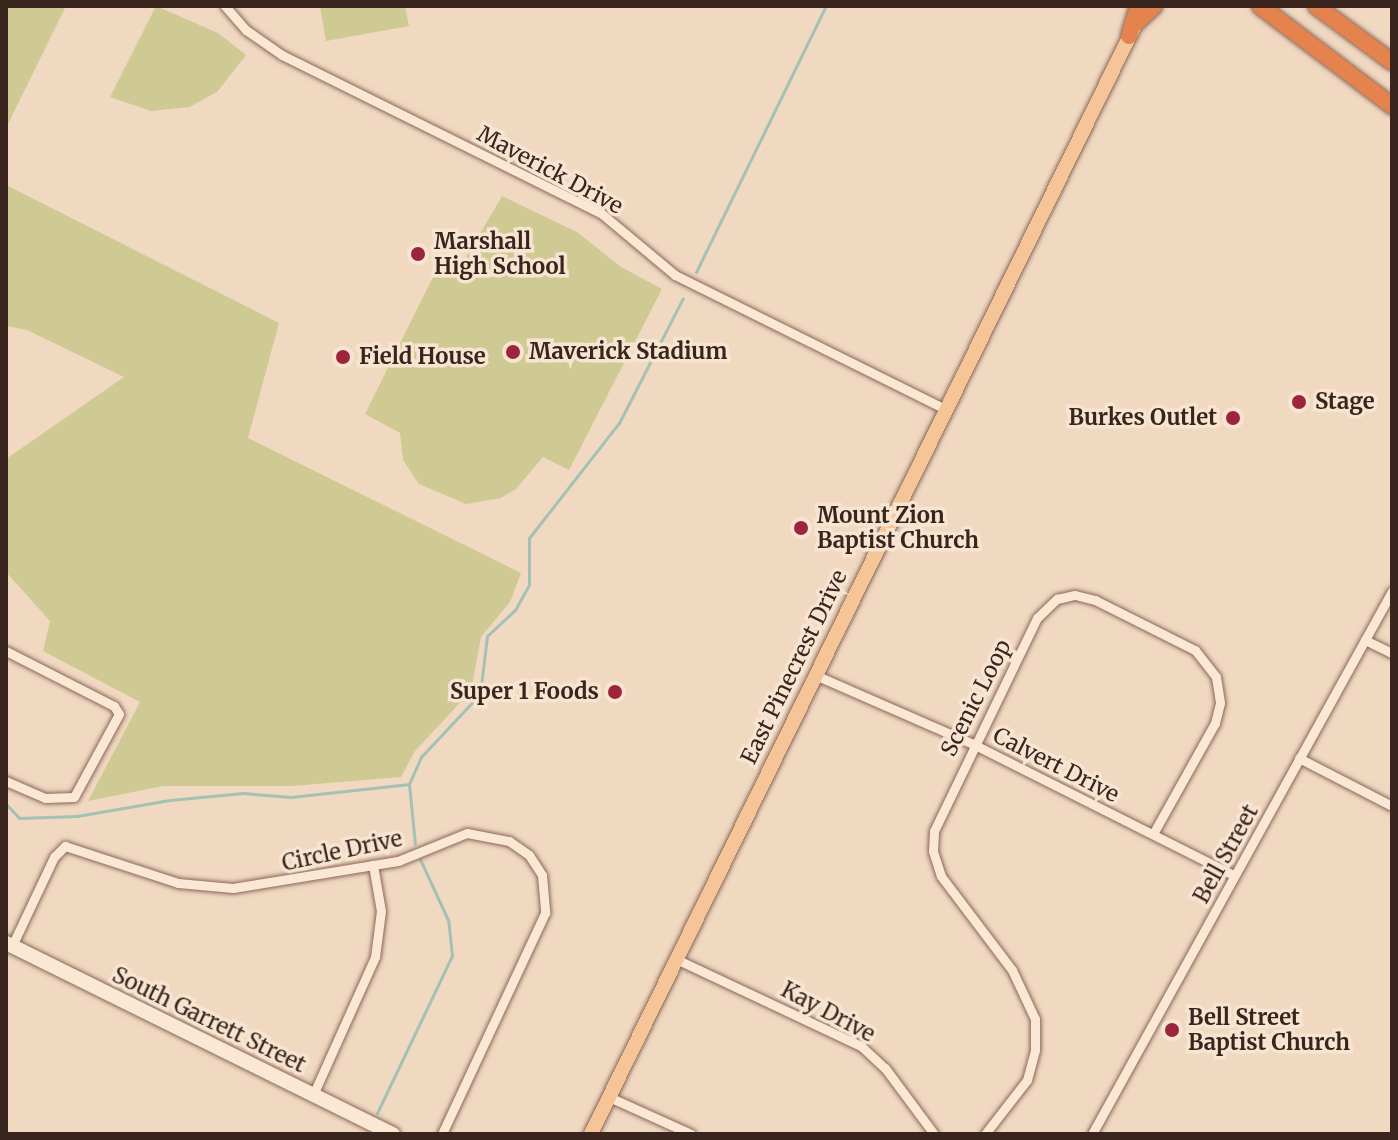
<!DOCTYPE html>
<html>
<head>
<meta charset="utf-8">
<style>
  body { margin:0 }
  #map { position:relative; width:1398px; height:1140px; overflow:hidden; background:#f0d8c1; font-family:Merriweather,serif }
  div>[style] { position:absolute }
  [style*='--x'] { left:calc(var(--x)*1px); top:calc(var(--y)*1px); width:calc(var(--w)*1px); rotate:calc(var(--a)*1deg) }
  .green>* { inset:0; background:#cfca94 }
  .stream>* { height:3px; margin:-1.5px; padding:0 1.5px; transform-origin:1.5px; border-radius:1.5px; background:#a4c2b3 }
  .roads { filter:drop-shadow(0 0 2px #8a6858) drop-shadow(0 0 2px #8a6858) }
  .street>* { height:9px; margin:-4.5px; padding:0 4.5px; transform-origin:4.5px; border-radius:4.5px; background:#fae7d4 }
  .secondary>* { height:14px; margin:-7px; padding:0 7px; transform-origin:7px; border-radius:7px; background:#fae7d4 }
  .primary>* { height:14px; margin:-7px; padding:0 7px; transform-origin:7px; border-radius:7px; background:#f5c597 }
  .highway>* { height:16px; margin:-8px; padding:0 8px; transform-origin:8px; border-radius:8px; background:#e4834d }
  .dots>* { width:22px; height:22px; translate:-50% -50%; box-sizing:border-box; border:4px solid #f7e4d1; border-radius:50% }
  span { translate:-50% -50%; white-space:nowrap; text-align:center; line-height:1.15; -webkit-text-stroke:7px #f7e4d1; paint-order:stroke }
  .street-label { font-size:22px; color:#39251d }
  .poi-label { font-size:22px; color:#39251d; font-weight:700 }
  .left { translate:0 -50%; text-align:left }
  .right { translate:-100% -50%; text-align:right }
  .frame { position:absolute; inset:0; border:8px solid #39251d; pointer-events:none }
</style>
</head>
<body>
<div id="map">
  <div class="green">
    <div style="clip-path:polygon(6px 6px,66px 6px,6px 128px)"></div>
    <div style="clip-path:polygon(156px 6px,218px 33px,246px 55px,217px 92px,189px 107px,151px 111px,110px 97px)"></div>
    <div style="clip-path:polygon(320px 6px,405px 6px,409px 26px,326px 41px)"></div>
    <div style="clip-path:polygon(6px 185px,279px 323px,248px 438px,521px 573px,510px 602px,481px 637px,471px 691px,415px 751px,401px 777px,293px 786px,163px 786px,88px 801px,140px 702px,43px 651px,50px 621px,6px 572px,6px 459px,124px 377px,27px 330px,6px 326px)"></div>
    <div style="clip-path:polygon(502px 196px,577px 232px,621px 267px,662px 289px,569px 470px,543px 457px,516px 489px,501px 498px,466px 504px,419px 484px,403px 460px,400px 433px,365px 414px,438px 267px,456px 275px)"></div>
  </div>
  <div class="stream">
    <div style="--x:696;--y:272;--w:296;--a:-64"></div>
    <div style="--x:409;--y:784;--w:60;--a:84.3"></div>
    <div style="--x:6;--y:804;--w:19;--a:47"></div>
    <div style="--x:19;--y:818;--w:58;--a:-2"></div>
    <div style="--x:77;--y:816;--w:94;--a:-9.8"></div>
    <div style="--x:170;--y:800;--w:73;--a:-5.5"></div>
    <div style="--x:243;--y:793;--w:48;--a:4.8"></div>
    <div style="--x:291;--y:797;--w:119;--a:-6.3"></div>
    <div style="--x:409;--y:784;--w:30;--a:-66"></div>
    <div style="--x:421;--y:757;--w:86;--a:-46.9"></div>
    <div style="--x:480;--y:694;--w:58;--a:-83.1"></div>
    <div style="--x:487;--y:636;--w:38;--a:-43"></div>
    <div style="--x:515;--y:610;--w:29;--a:-61"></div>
    <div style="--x:529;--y:585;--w:47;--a:-90"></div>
    <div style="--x:529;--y:538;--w:146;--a:-52"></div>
    <div style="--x:619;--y:423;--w:140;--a:-62.9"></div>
    <div style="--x:377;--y:1113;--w:174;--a:-64.5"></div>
    <div style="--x:452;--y:956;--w:36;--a:-96"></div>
    <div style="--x:448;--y:920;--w:67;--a:-114.7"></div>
  </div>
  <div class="roads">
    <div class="street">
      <div style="--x:225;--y:6;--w:32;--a:49"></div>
      <div style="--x:246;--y:30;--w:44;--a:34.8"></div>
      <div style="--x:282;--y:55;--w:357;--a:26.4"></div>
      <div style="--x:602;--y:214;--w:95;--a:39.9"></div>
      <div style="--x:675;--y:275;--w:301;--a:26.4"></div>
      <div style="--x:1365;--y:640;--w:30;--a:26"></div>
      <div style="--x:6;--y:651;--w:121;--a:27"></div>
      <div style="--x:114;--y:706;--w:9;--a:58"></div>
      <div style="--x:119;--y:714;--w:94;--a:118.5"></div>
      <div style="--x:74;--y:797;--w:29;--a:178"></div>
      <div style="--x:45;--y:798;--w:43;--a:-156.4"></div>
      <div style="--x:815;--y:675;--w:172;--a:23.6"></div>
      <div style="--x:973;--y:744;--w:292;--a:26.7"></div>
      <div style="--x:1299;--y:758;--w:105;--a:27.3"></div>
      <div style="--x:11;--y:948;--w:101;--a:-64.7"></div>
      <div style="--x:54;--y:857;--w:16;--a:-45"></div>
      <div style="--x:65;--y:846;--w:119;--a:18.1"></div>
      <div style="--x:178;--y:883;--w:55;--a:5.2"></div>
      <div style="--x:233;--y:888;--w:167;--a:-9.3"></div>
      <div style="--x:398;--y:861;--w:74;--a:-22.1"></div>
      <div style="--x:467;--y:833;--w:43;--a:10.8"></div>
      <div style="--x:509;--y:841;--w:24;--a:35"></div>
      <div style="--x:529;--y:855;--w:24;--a:57"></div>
      <div style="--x:542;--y:875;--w:38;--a:85"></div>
      <div style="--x:545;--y:913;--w:244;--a:115"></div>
      <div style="--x:676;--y:959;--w:204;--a:25.2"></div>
      <div style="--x:861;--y:1046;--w:33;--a:43"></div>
      <div style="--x:885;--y:1068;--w:82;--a:53.4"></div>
      <div style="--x:313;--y:1095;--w:151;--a:-65.8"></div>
      <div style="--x:375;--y:957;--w:46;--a:-82.6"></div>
      <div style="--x:381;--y:911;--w:47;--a:-99.9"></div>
      <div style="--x:609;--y:1097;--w:90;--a:24.3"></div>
      <div style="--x:985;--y:1134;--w:68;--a:-52.1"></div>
      <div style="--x:1027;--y:1080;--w:31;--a:-75"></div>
      <div style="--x:1035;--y:1050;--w:31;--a:-90"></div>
      <div style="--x:1035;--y:1019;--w:54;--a:-115.1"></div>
      <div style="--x:1012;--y:970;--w:118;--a:-127.1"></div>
      <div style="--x:941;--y:876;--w:26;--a:-108"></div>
      <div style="--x:933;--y:851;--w:20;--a:-87"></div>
      <div style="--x:934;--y:831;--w:237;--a:-64.2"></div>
      <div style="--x:1037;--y:618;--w:28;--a:-44"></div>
      <div style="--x:1057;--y:599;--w:18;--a:-13"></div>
      <div style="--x:1075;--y:595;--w:21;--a:14"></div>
      <div style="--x:1095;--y:600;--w:112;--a:26.6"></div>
      <div style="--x:1195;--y:650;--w:34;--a:52"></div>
      <div style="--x:1216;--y:677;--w:26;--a:81"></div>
      <div style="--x:1220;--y:703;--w:21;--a:104"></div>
      <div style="--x:1215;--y:723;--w:127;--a:119.2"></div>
      <div style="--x:1092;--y:1134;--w:620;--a:-61.08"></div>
    </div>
    <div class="secondary">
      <div style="--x:6;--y:943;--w:432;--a:26.3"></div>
    </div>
    <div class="primary">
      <div style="--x:591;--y:1134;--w:1233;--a:-63.87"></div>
    </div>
    <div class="highway">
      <div style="--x:1260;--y:6;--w:166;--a:37.1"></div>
      <div style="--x:1316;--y:6;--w:94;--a:36.4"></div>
      <div style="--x:1135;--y:24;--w:26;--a:-43"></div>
      <div style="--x:1129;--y:36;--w:31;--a:-73"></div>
    </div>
  </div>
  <div class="dots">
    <div style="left:418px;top:254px;background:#9c253d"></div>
    <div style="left:513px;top:352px;background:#9c253d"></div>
    <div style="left:343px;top:357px;background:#9c253d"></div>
    <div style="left:1299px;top:402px;background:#9c253d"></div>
    <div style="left:1233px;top:418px;background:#9c253d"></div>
    <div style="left:801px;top:528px;background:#9c253d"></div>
    <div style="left:615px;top:692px;background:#9c253d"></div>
    <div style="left:1172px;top:1030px;background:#9c253d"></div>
  </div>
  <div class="street-label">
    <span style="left:550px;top:170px;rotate:28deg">Maverick Drive</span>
    <span style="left:794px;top:667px;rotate:-64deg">East Pinecrest Drive</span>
    <span style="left:976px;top:698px;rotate:-63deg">Scenic Loop</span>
    <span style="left:1056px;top:765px;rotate:27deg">Calvert Drive</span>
    <span style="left:342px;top:851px;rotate:-12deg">Circle Drive</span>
    <span style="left:1226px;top:854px;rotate:-61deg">Bell Street</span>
    <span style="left:828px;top:1012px;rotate:28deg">Kay Drive</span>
    <span style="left:209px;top:1020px;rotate:26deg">South Garrett Street</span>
  </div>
  <div class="poi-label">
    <span class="left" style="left:434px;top:254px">Marshall<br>High School</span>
    <span class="left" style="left:529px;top:352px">Maverick Stadium</span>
    <span class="left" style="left:359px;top:357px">Field House</span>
    <span class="left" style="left:1315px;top:402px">Stage</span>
    <span class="right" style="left:1217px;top:418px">Burkes Outlet</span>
    <span class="left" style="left:817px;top:528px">Mount Zion<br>Baptist Church</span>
    <span class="right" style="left:599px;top:692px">Super 1 Foods</span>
    <span class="left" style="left:1188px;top:1030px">Bell Street<br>Baptist Church</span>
  </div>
  <div class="frame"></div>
</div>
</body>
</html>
